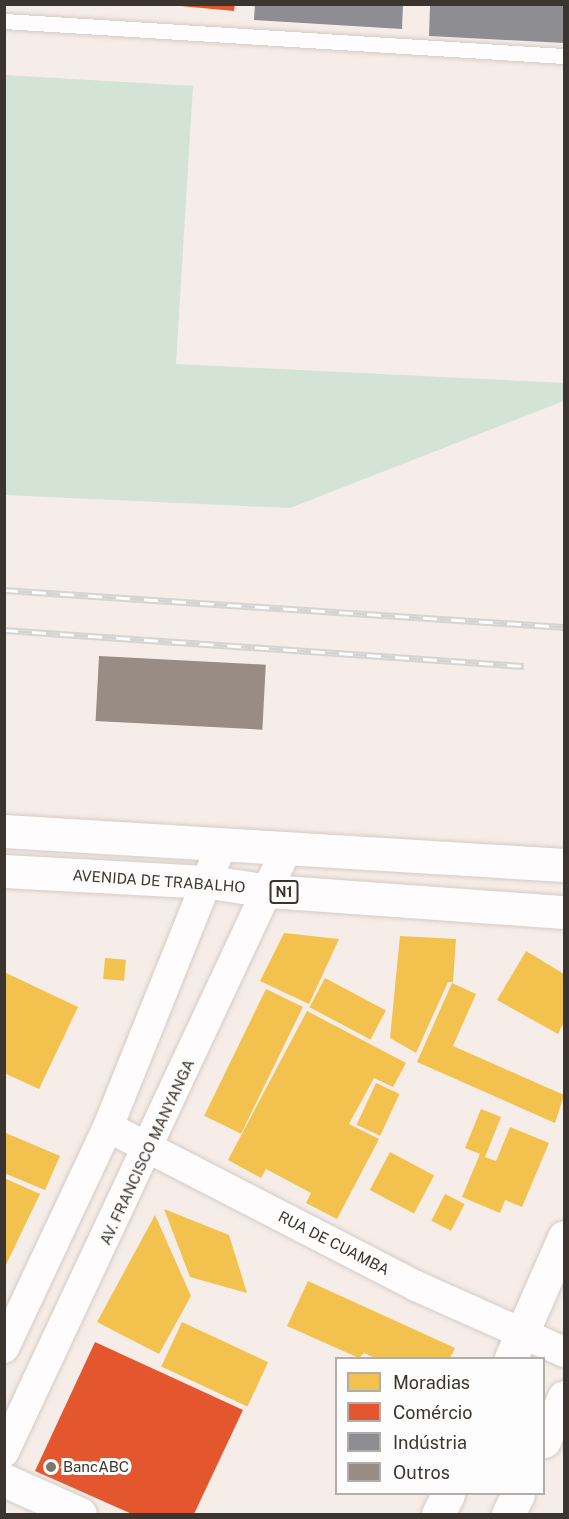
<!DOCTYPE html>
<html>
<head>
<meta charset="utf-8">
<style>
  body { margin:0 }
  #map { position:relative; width:569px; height:1519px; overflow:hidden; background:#f7ede8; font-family:"Public Sans",sans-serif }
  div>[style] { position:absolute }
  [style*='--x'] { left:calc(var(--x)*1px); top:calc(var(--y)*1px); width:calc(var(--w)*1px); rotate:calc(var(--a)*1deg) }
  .green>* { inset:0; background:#d3e3d4 }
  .homes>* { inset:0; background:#f2c14e; transform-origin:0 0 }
  .shops>* { inset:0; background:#e4572e }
  .industry>* { inset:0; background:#8d8d92 }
  .building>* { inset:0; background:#998c85; transform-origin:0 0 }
  .roads { filter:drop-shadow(0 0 2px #d4cbc6) drop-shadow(0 0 2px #d4cbc6) }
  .lane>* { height:15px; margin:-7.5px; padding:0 7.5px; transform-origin:7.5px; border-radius:7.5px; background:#fefcfc }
  .street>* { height:30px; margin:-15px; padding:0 15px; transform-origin:15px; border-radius:15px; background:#fefcfc }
  .secondary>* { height:33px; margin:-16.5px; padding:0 16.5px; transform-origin:16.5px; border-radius:16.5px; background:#fefcfc }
  .highway>* { height:33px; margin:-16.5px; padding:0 16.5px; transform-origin:16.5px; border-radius:16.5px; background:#fefcfc }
  .rail>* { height:7px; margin-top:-3.5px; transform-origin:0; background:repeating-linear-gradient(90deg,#fdfdfd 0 14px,#d6d4d2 0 28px); box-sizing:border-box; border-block:2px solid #d6d4d2 }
  .dots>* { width:16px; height:16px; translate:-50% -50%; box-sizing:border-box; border:3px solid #fdfdfd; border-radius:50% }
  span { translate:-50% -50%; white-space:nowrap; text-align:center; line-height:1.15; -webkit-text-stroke:6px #fdfdfd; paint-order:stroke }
  .shield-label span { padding:2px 4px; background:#fdfdfd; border:2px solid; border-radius:4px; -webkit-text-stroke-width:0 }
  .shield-label { font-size:14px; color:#3c342f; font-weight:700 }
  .street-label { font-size:15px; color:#3c342f }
  .poi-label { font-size:15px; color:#3c342f }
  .left { translate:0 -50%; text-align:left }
  .frame { position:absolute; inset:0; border:6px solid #3c342f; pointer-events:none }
  .legend { position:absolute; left:335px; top:1357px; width:210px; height:138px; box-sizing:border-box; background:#fdfdfd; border:2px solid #b0adab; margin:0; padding:8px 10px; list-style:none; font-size:18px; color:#3c342f }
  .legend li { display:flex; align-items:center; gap:12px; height:30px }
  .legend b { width:30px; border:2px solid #b0adab }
</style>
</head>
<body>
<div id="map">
  <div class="green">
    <div style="clip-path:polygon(5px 75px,193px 86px,176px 364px,564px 383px,564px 401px,290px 508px,5px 495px)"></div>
  </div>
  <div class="homes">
    <div style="clip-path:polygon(284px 933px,339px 939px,309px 1004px,260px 981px)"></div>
    <div style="clip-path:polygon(400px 936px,456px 939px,453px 982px,448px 982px,416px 1053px,390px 1038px)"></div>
    <div style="clip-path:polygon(526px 951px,564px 974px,564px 1022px,558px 1034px,497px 1000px)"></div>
    <div style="left:105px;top:958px;width:21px;height:21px;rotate:5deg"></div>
    <div style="clip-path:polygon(4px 972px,78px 1007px,39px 1089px,4px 1073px)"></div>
    <div style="left:325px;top:978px;width:69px;height:33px;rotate:28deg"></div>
    <div style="clip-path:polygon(452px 983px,476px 994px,453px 1046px,564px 1095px,555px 1123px,417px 1062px)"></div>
    <div style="left:266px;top:989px;width:41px;height:141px;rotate:26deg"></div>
    <div style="clip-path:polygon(307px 1011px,406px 1063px,393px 1087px,374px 1078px,349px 1124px,379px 1139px,337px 1219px,306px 1203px,311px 1193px,266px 1169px,261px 1178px,228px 1160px)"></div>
    <div style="left:376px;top:1083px;width:26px;height:46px;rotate:25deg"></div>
    <div style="clip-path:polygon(481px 1109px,501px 1117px,485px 1157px,496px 1161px,510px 1127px,549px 1143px,522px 1207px,505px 1200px,500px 1213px,462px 1197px,480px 1154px,465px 1148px)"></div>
    <div style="clip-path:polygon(6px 1133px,60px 1156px,45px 1190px,4px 1173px)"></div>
    <div style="left:390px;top:1152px;width:50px;height:43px;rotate:28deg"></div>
    <div style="clip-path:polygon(4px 1178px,40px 1194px,4px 1269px)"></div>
    <div style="left:445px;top:1194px;width:22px;height:30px;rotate:27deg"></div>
    <div style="clip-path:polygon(164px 1209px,229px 1235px,247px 1293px,190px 1277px)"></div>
    <div style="clip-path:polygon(155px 1215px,191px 1296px,159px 1354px,97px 1322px)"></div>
    <div style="clip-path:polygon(308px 1281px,455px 1348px,450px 1358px,375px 1358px,364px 1353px,359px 1358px,287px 1326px)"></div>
    <div style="left:182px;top:1322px;width:95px;height:49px;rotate:25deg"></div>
  </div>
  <div class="shops">
    <div style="clip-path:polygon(159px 4px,235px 4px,234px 11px)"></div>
    <div style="clip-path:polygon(95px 1342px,243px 1410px,194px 1514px,132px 1514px,35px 1471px)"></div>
  </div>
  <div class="industry">
    <div style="clip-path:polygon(255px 4px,403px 4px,402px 29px,254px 20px)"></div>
    <div style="clip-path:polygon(430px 4px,564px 4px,564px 43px,429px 36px)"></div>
  </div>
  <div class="building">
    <div style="left:99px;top:656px;width:167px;height:65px;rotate:3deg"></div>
  </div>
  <div class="roads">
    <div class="lane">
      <div style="--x:4;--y:21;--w:561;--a:3.58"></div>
    </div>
    <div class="street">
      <div style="--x:108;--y:1127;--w:347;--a:27.3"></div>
      <div style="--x:416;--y:1286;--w:162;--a:24"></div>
      <div style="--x:4;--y:1348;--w:244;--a:-64.8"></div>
      <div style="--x:108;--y:1127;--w:305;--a:-68.1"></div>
      <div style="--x:4;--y:1452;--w:665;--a:-64.9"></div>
    </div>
    <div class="secondary">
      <div style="--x:511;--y:1358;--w:132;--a:-66.3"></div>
      <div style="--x:544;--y:1441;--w:48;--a:-65.6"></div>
      <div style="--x:4;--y:1480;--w:83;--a:24.1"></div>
      <div style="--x:438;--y:1514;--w:22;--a:-63"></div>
      <div style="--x:508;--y:1514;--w:22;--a:-63"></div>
    </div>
    <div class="highway">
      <div style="--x:4;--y:831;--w:561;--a:3.47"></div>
      <div style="--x:4;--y:871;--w:206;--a:3.1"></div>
      <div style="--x:210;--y:882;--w:60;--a:8.7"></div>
      <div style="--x:269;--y:891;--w:296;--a:4.1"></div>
    </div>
  </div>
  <div class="rail">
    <div style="--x:4;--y:590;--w:561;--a:3.78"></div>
    <div style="--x:4;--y:630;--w:521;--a:3.96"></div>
  </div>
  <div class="dots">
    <div style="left:51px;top:1467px;background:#7d7570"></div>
  </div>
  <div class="shield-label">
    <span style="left:284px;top:892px">N1</span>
  </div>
  <div class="street-label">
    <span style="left:159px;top:881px;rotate:4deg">AVENIDA DE TRABALHO</span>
    <span style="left:147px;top:1152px;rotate:-65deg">AV. FRANCISCO MANYANGA</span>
    <span style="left:334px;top:1243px;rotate:27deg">RUA DE CUAMBA</span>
  </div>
  <div class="poi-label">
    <span class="left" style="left:63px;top:1467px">BancABC</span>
  </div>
  <div class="frame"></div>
  <ul class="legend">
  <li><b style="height:16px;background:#f2c14e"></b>Moradias</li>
  <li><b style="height:16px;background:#e4572e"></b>Comércio</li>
  <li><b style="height:16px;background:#8d8d92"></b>Indústria</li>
  <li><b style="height:16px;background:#998c85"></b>Outros</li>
  </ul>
</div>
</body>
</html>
